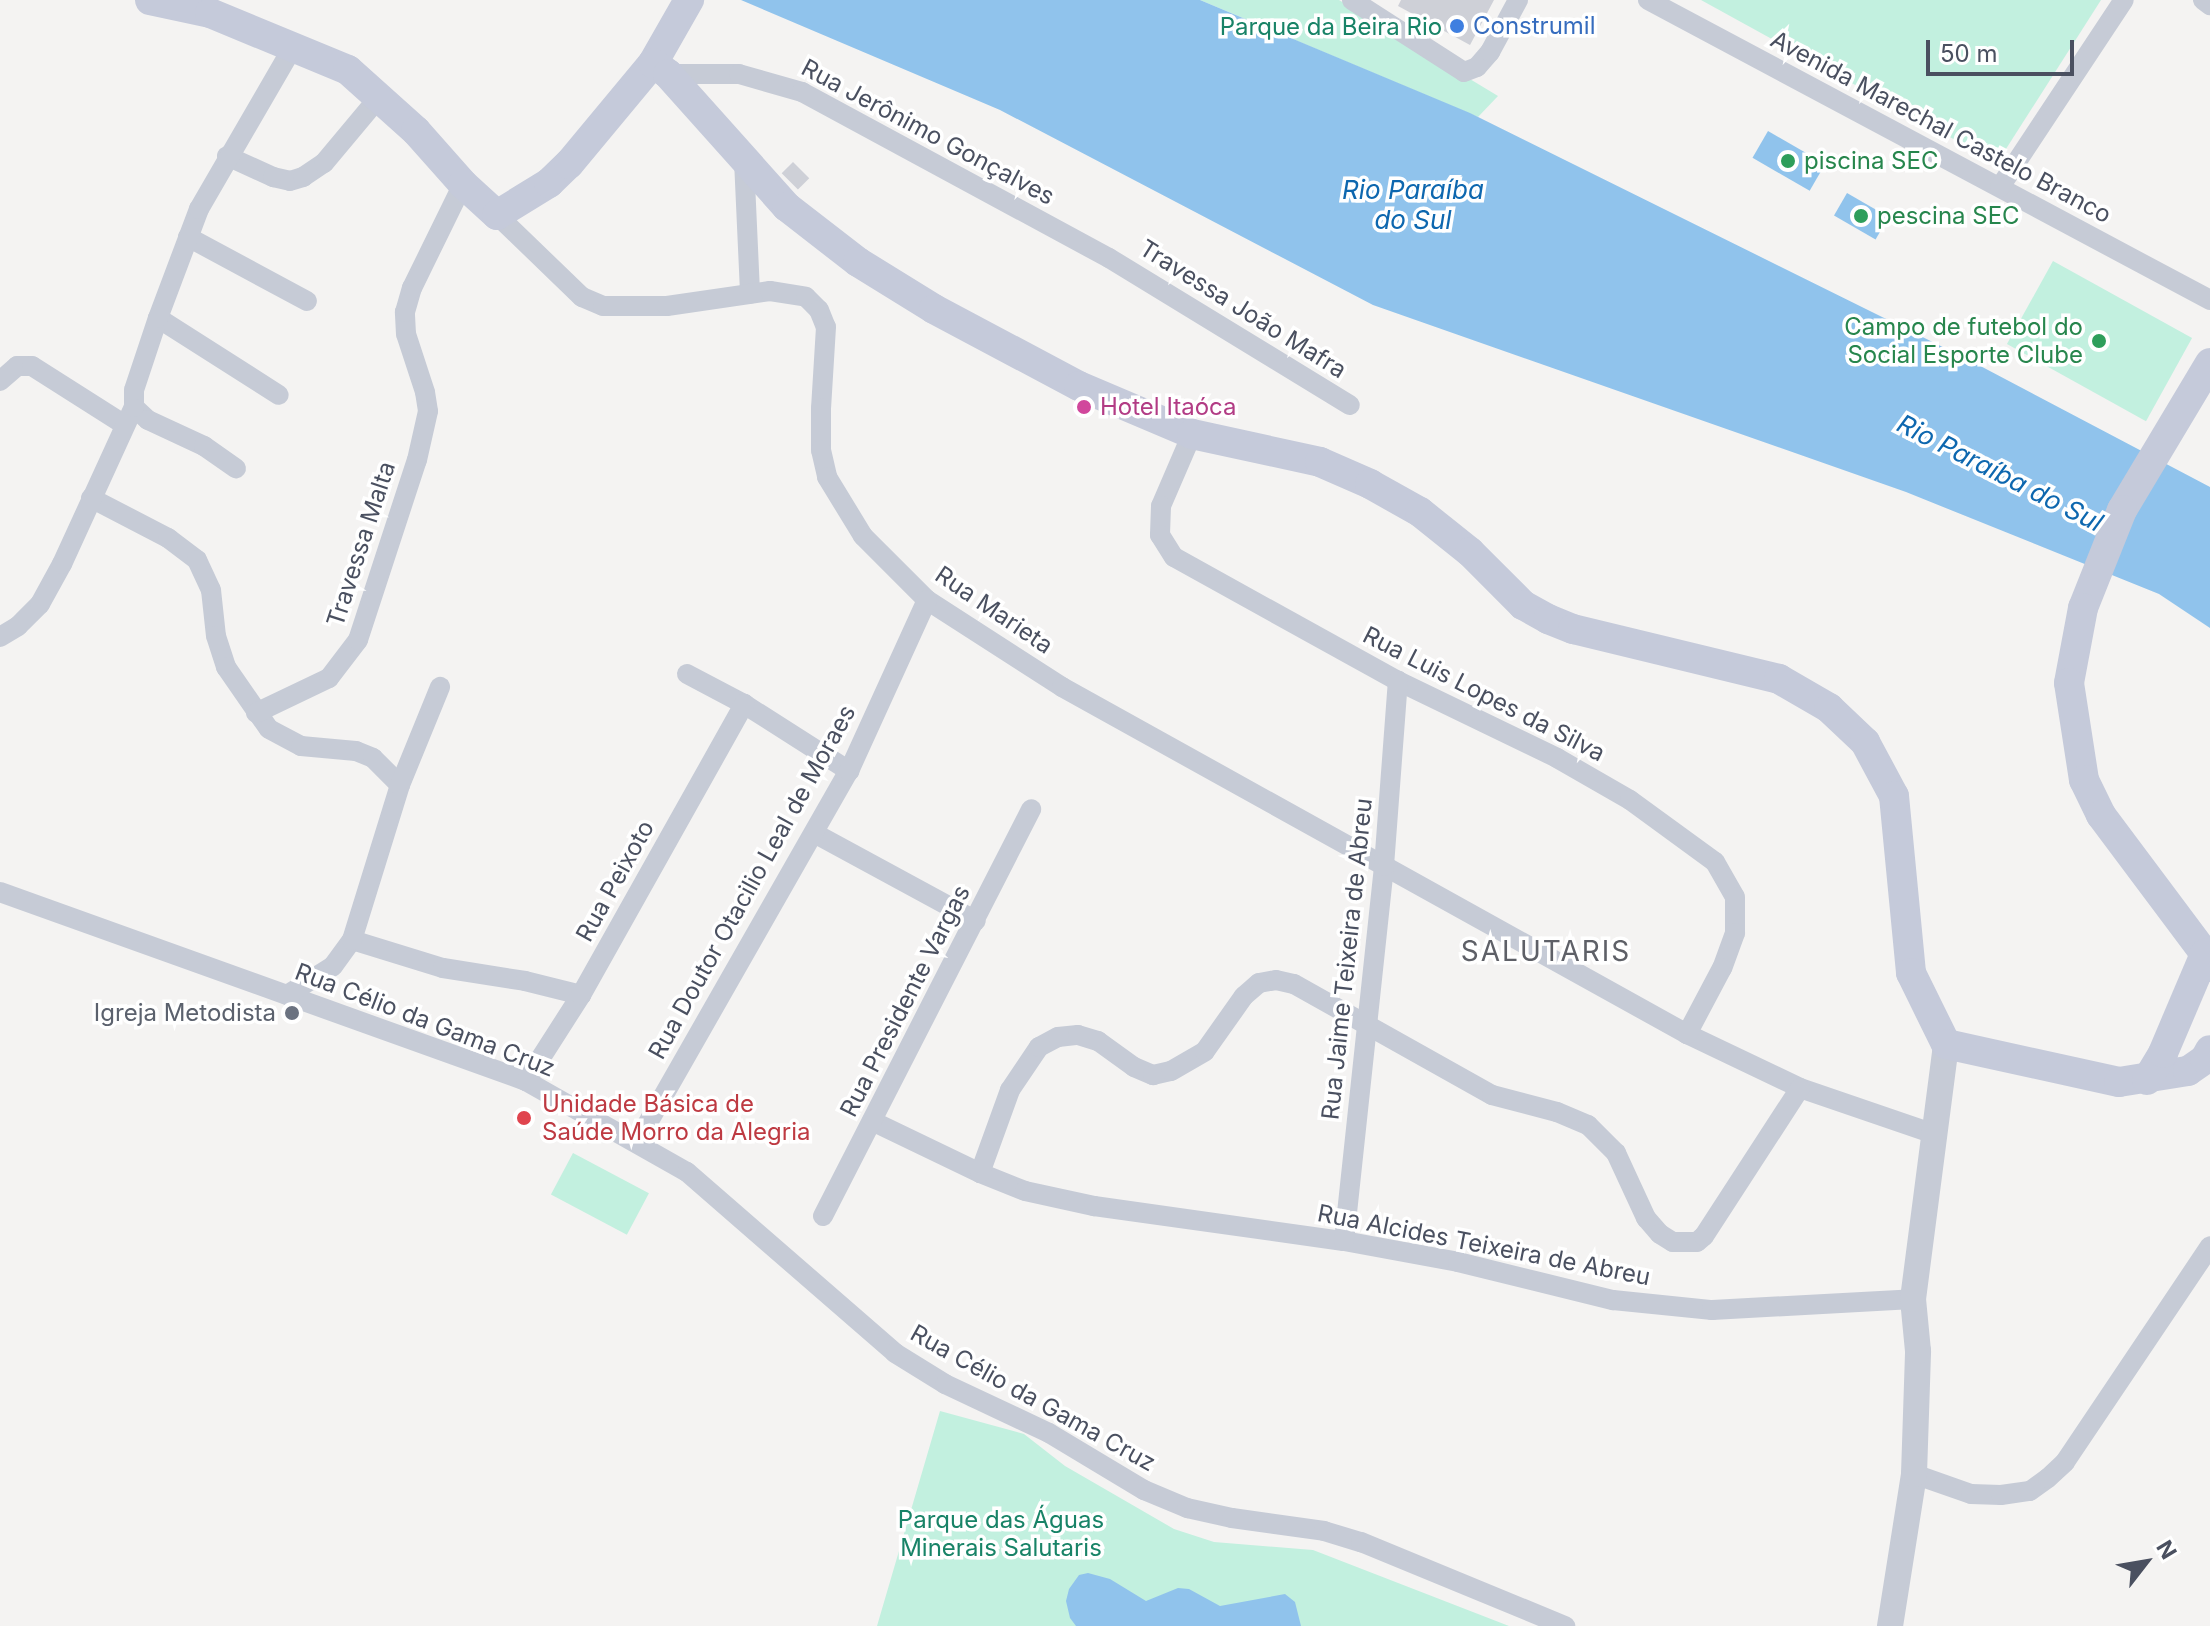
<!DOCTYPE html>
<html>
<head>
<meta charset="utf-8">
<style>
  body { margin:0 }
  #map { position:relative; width:2210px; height:1626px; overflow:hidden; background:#f4f3f2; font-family:Inter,sans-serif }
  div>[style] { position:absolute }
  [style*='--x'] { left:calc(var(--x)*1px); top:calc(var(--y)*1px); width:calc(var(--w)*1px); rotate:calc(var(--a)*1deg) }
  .green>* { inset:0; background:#c2f0df; transform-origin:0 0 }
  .water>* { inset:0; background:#90c3ec; transform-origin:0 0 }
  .building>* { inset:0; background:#ced0d7; transform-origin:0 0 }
  .minor>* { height:20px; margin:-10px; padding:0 10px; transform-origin:10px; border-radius:10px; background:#c6cbd6 }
  .tertiary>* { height:26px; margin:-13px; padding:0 13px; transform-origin:13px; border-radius:13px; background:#c6cbd6 }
  .secondary>* { height:30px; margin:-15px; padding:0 15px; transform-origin:15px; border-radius:15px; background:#c5cada }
  .dots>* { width:22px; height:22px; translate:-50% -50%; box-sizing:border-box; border:4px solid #fff; border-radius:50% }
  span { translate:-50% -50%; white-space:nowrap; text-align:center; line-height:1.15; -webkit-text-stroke:7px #fff; paint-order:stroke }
  .shop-label { font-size:24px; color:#366cbe }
  .left { translate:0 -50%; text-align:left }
  .park-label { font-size:24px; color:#188367 }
  .street-label { font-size:24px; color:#4a5060 }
  .leisure-label { font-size:24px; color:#27864d }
  .right { translate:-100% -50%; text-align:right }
  .hotel-label { font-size:24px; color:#b23c85 }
  .worship-label { font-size:24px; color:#5b616d }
  .health-label { font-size:24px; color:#be3a42 }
  .water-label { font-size:26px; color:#0d67af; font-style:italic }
  .quarter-label { font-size:28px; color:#5e6067; letter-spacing:2px }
  .north { position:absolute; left:2106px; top:1522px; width:80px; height:80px; -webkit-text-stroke:6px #fff; paint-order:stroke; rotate:59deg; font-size:22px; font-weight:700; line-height:32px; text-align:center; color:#4a5060 }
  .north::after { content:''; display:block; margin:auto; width:28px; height:36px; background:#4a5060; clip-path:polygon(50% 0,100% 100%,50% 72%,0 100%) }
  .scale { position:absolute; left:1926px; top:40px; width:148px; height:36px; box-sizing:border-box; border:4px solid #4a5060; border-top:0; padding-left:10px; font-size:24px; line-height:28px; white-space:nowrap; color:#4a5060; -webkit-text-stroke:6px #fff; paint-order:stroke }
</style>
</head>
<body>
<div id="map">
  <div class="green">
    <div style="clip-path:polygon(1200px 0,1339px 0,1498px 96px,1478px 117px)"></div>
    <div style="clip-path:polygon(1701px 0,2101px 0,1997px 163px)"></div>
    <div style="left:2053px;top:261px;width:159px;height:95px;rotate:29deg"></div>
    <div style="left:573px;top:1153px;width:86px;height:47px;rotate:28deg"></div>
    <div style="clip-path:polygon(940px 1411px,1024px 1434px,1065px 1466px,1174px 1529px,1214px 1542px,1313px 1550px,1509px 1626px,877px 1626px)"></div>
  </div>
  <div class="water">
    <div style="clip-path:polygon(741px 0,1200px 0,1470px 113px,1969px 360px,2210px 487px,2210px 628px,2159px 594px,1906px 492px,1373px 305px,1000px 110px)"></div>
    <div style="left:1768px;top:131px;width:66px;height:31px;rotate:30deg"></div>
    <div style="left:1847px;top:193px;width:48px;height:26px;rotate:30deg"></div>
    <div style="clip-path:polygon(1088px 1573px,1110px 1579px,1146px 1601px,1178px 1588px,1189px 1589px,1220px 1606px,1285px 1594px,1295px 1602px,1301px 1626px,1076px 1626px,1070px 1618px,1066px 1601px,1069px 1589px,1079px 1575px)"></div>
  </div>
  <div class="building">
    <div style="clip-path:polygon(1401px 0,1494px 0,1470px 45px,1398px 6px)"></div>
    <div style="left:793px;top:162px;width:23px;height:16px;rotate:45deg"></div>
  </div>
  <div class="minor">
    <div style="--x:1352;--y:0;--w:133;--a:32.7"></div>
    <div style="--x:1464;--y:72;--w:14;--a:-21"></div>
    <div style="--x:1477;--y:67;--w:20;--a:-49"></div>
    <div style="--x:1490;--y:52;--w:59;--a:-61.7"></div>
    <div style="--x:1648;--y:0;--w:637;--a:28.09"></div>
    <div style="--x:2203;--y:0;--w:9;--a:36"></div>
    <div style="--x:668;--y:74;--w:71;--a:0"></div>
    <div style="--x:739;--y:74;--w:66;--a:15.9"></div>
    <div style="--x:802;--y:92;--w:349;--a:28.4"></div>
    <div style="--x:1109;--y:258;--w:282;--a:31.4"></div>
    <div style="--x:227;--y:156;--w:51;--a:24.5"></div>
    <div style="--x:273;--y:177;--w:17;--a:13"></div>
    <div style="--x:290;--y:181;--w:14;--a:-17"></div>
    <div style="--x:303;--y:177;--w:25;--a:-34"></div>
    <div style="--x:324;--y:163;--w:87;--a:-50.1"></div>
    <div style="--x:744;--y:160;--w:134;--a:87.4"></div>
    <div style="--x:2000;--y:187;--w:224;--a:-56.5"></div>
    <div style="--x:497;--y:215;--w:118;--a:44"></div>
    <div style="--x:582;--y:297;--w:23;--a:23"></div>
    <div style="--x:603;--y:306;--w:64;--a:0"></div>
    <div style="--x:667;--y:306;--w:104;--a:-8.3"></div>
    <div style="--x:770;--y:291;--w:36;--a:9"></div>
    <div style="--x:806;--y:297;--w:18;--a:45"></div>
    <div style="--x:819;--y:310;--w:18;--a:68"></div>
    <div style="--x:826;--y:327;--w:81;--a:93.5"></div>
    <div style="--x:821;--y:408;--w:42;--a:90"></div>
    <div style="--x:821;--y:450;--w:28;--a:77"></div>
    <div style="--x:827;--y:477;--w:69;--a:58.6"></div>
    <div style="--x:863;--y:536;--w:91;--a:45"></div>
    <div style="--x:927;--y:600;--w:161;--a:32.8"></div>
    <div style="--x:1062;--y:687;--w:715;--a:29.04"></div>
    <div style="--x:1687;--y:1034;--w:125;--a:25.5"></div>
    <div style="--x:1800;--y:1088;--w:142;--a:18.9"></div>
    <div style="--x:188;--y:237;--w:135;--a:28.3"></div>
    <div style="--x:158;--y:318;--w:143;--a:32.5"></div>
    <div style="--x:0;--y:381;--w:23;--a:-41"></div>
    <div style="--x:17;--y:366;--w:15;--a:0"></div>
    <div style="--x:32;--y:366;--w:110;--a:32.4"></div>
    <div style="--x:134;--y:407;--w:19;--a:43"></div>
    <div style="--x:148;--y:420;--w:62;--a:24.9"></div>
    <div style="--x:204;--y:446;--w:39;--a:35"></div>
    <div style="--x:1192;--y:434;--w:78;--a:113.3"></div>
    <div style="--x:1161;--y:506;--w:29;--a:92"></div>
    <div style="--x:1160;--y:535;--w:26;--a:58"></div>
    <div style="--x:1174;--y:557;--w:256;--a:29"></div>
    <div style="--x:1398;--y:681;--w:177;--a:25.8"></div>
    <div style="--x:1557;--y:758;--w:84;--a:29.9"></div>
    <div style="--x:1630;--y:800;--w:105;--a:36.1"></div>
    <div style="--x:1715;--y:862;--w:40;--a:60.3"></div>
    <div style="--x:1735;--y:897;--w:36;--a:90"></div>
    <div style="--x:1735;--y:933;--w:37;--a:110"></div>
    <div style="--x:1722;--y:968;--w:75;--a:117.9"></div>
    <div style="--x:91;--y:498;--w:87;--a:27.5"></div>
    <div style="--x:168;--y:538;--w:36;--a:37"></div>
    <div style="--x:197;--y:560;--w:33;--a:65"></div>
    <div style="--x:211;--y:590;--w:46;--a:83.8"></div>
    <div style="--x:216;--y:636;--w:33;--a:72"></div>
    <div style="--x:226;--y:667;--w:75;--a:55.3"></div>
    <div style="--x:269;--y:729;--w:36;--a:28"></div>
    <div style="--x:301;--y:746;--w:55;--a:5.2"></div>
    <div style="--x:356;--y:751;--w:18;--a:22"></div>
    <div style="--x:373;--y:758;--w:38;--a:45"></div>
    <div style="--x:0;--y:637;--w:21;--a:-31"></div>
    <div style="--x:18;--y:626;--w:31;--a:-45"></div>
    <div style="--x:40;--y:604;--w:46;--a:-61.2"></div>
    <div style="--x:62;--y:564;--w:173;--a:-65.4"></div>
    <div style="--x:134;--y:407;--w:17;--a:-90"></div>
    <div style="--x:134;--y:390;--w:76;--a:-71.6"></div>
    <div style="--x:158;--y:318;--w:116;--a:-69.4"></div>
    <div style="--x:199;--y:209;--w:190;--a:-59.9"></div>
    <div style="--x:687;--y:674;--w:64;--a:27.8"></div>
    <div style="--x:744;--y:704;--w:125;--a:32.5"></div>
    <div style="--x:256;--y:713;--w:81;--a:-25.6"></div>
    <div style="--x:329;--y:678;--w:48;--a:-52.7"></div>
    <div style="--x:358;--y:640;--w:189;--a:-71.9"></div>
    <div style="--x:417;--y:460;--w:50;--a:-77.3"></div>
    <div style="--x:428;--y:411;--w:19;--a:-99"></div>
    <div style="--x:425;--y:392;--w:61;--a:-108.1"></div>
    <div style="--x:406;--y:334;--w:22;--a:-93"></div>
    <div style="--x:405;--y:312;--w:25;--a:-74"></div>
    <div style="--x:412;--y:288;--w:116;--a:-63.9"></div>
    <div style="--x:814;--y:833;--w:184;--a:28.5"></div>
    <div style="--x:0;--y:892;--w:559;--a:19.76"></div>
    <div style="--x:526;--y:1081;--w:185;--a:29.5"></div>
    <div style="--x:687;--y:1172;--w:276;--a:41"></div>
    <div style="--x:895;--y:1353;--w:59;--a:31.8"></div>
    <div style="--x:945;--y:1384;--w:115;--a:25.2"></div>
    <div style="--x:1049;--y:1433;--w:111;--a:31"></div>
    <div style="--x:1144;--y:1490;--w:47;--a:22.7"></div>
    <div style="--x:1187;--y:1508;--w:46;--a:12.5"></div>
    <div style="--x:1232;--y:1518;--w:93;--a:8"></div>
    <div style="--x:1324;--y:1531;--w:39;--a:17"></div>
    <div style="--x:1361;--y:1542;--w:221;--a:22.4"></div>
    <div style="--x:352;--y:940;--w:95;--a:17.1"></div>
    <div style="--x:443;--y:968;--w:83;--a:9"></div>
    <div style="--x:525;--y:981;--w:58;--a:14"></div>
    <div style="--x:287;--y:995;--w:54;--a:-32.2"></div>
    <div style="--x:333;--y:966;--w:32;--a:-54"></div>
    <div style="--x:352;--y:940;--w:162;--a:-72.8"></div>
    <div style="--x:400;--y:785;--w:106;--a:-67.8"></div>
    <div style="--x:526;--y:1081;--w:102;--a:-57.4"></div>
    <div style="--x:581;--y:995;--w:334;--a:-60.7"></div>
    <div style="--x:872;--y:1121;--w:120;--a:25.7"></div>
    <div style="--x:980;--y:1173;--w:48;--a:21.8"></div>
    <div style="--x:1025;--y:1191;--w:71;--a:12.3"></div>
    <div style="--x:1094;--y:1206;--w:252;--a:8"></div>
    <div style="--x:1344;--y:1241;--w:116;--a:10.4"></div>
    <div style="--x:1458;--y:1262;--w:160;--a:13.8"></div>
    <div style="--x:1613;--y:1300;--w:100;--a:5.8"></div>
    <div style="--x:1712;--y:1310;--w:201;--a:-3.1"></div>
    <div style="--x:637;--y:1142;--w:427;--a:-60.3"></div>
    <div style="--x:849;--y:771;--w:188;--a:-65.5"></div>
    <div style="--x:980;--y:1173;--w:88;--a:-70.1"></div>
    <div style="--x:1010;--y:1090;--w:52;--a:-56"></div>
    <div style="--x:1039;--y:1047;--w:21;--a:-28"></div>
    <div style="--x:1058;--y:1037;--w:20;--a:-6"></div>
    <div style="--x:1078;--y:1035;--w:21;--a:17"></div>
    <div style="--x:1098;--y:1041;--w:44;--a:35.8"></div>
    <div style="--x:1134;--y:1067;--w:21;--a:23"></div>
    <div style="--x:1153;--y:1075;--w:18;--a:-13"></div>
    <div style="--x:1171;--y:1071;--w:39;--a:-30"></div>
    <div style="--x:1205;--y:1051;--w:67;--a:-54.7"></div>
    <div style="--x:1244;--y:996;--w:20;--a:-41"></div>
    <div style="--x:1259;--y:983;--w:17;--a:-10"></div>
    <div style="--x:1276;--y:980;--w:18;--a:13"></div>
    <div style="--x:1294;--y:984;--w:227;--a:29.3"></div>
    <div style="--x:1492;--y:1095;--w:67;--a:14.7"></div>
    <div style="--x:1557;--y:1112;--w:34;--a:23"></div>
    <div style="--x:1588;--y:1125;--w:40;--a:45"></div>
    <div style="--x:1616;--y:1153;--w:72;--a:65.2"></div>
    <div style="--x:1646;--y:1218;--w:21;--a:49"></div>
    <div style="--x:1660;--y:1234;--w:15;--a:32"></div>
    <div style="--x:1673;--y:1242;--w:24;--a:0"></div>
    <div style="--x:1697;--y:1242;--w:9;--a:-41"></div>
    <div style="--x:1704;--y:1236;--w:176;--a:-57"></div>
    <div style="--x:823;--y:1216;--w:457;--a:-62.9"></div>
    <div style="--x:1344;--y:1241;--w:377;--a:-83.9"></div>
    <div style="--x:1384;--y:866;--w:186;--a:-85.7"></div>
    <div style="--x:1914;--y:1474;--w:60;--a:19.3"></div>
    <div style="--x:1971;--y:1494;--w:30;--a:2"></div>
    <div style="--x:2001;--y:1495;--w:29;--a:-8"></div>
    <div style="--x:2030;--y:1491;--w:22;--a:-36"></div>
    <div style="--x:2048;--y:1478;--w:23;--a:-43"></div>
    <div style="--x:2065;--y:1462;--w:260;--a:-56.1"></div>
  </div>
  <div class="tertiary">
    <div style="--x:1890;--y:1626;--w:154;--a:-81"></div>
    <div style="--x:1914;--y:1474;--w:123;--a:-88.1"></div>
    <div style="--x:1918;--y:1351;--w:52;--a:-95.5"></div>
    <div style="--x:1913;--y:1299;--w:257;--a:-82.6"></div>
  </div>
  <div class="secondary">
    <div style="--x:150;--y:0;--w:61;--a:12.2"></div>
    <div style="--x:210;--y:13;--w:149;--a:22.4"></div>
    <div style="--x:348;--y:70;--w:91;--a:41.9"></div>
    <div style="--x:416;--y:131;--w:71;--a:48.4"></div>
    <div style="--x:463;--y:184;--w:46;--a:42.4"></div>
    <div style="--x:497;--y:215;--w:61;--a:-31.6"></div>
    <div style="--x:549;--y:183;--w:28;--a:-44"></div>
    <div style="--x:569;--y:164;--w:131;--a:-50.3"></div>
    <div style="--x:653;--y:63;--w:73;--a:-60.3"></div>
    <div style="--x:653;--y:63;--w:19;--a:36"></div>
    <div style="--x:668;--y:74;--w:178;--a:48.2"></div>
    <div style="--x:787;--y:207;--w:90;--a:37.8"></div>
    <div style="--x:858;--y:262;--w:89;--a:31.7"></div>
    <div style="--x:934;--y:309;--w:164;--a:28"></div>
    <div style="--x:1079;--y:386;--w:123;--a:23"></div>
    <div style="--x:1192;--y:434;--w:131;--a:12.3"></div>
    <div style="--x:1320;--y:462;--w:55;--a:23.7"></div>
    <div style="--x:1370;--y:484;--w:57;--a:29.2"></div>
    <div style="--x:1420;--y:512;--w:64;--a:38.7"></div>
    <div style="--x:1470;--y:552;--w:75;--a:45"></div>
    <div style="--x:1523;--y:605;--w:29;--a:29"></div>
    <div style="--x:1548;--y:619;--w:27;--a:22"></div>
    <div style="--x:1573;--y:629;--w:212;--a:13.6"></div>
    <div style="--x:1779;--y:679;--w:58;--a:30.1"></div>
    <div style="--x:1829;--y:708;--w:50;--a:43.4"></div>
    <div style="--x:1865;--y:742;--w:61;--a:61.8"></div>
    <div style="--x:1894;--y:796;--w:178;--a:84.5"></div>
    <div style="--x:1911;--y:973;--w:79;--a:63.8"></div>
    <div style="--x:1946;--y:1044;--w:177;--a:12.4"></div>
    <div style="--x:2119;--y:1082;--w:70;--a:-9.1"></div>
    <div style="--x:2188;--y:1071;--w:21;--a:-35"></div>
    <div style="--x:2205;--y:1059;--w:10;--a:-61"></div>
    <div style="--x:2210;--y:363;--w:171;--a:120.9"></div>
    <div style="--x:2122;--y:510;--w:105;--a:111.7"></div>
    <div style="--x:2083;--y:608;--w:76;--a:100.6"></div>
    <div style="--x:2069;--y:683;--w:98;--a:81.2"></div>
    <div style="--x:2084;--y:780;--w:39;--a:64"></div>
    <div style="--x:2101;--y:815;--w:174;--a:53.2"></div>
    <div style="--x:2205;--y:954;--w:14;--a:69"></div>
    <div style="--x:2147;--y:1080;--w:31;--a:-59"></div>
    <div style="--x:2163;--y:1053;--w:108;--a:-67"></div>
  </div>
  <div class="dots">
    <div style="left:1457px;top:26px;background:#3f7fe0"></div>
    <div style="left:1788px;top:161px;background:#2e9e5b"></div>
    <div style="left:1861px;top:216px;background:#2e9e5b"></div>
    <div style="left:2099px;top:341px;background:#2e9e5b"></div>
    <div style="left:1084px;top:407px;background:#d1479c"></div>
    <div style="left:292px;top:1013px;background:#6b7280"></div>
    <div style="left:524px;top:1118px;background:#e0444e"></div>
  </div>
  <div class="shop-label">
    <span class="left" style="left:1473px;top:26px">Construmil</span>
  </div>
  <div class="park-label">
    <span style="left:1331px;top:27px">Parque da Beira Rio</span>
    <span style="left:1001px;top:1534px">Parque das Águas<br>Minerais Salutaris</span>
  </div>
  <div class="street-label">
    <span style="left:1941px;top:127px;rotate:28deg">Avenida Marechal Castelo Branco</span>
    <span style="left:928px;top:132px;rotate:28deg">Rua Jerônimo Gonçalves</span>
    <span style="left:1243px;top:309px;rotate:32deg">Travessa João Mafra</span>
    <span style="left:361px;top:544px;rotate:-72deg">Travessa Malta</span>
    <span style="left:994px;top:610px;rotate:34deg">Rua Marieta</span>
    <span style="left:1484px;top:694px;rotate:27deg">Rua Luis Lopes da Silva</span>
    <span style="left:615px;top:881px;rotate:-61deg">Rua Peixoto</span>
    <span style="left:752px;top:882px;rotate:-61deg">Rua Doutor Otacilio Leal de Moraes</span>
    <span style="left:1347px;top:959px;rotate:-84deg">Rua Jaime Teixeira de Abreu</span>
    <span style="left:905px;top:1001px;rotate:-63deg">Rua Presidente Vargas</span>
    <span style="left:425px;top:1020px;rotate:21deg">Rua Célio da Gama Cruz</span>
    <span style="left:1484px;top:1245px;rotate:11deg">Rua Alcides Teixeira de Abreu</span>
    <span style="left:1033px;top:1398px;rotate:29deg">Rua Célio da Gama Cruz</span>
  </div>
  <div class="leisure-label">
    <span class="left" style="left:1804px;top:161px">piscina SEC</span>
    <span class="left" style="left:1877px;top:216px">pescina SEC</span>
    <span class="right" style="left:2083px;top:341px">Campo de futebol do<br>Social Esporte Clube</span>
  </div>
  <div class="hotel-label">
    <span class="left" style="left:1100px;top:407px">Hotel Itaóca</span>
  </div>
  <div class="worship-label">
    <span class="right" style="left:276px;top:1013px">Igreja Metodista</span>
  </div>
  <div class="health-label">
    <span class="left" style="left:542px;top:1118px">Unidade Básica de<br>Saúde Morro da Alegria</span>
  </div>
  <div class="water-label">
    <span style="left:1413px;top:205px">Rio Paraíba<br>do Sul</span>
    <span style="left:2000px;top:473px;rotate:27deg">Rio Paraíba do Sul</span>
  </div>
  <div class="quarter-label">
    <span style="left:1546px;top:951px">SALUTARIS</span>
  </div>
  <div class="north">N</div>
  <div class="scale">50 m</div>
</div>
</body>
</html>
